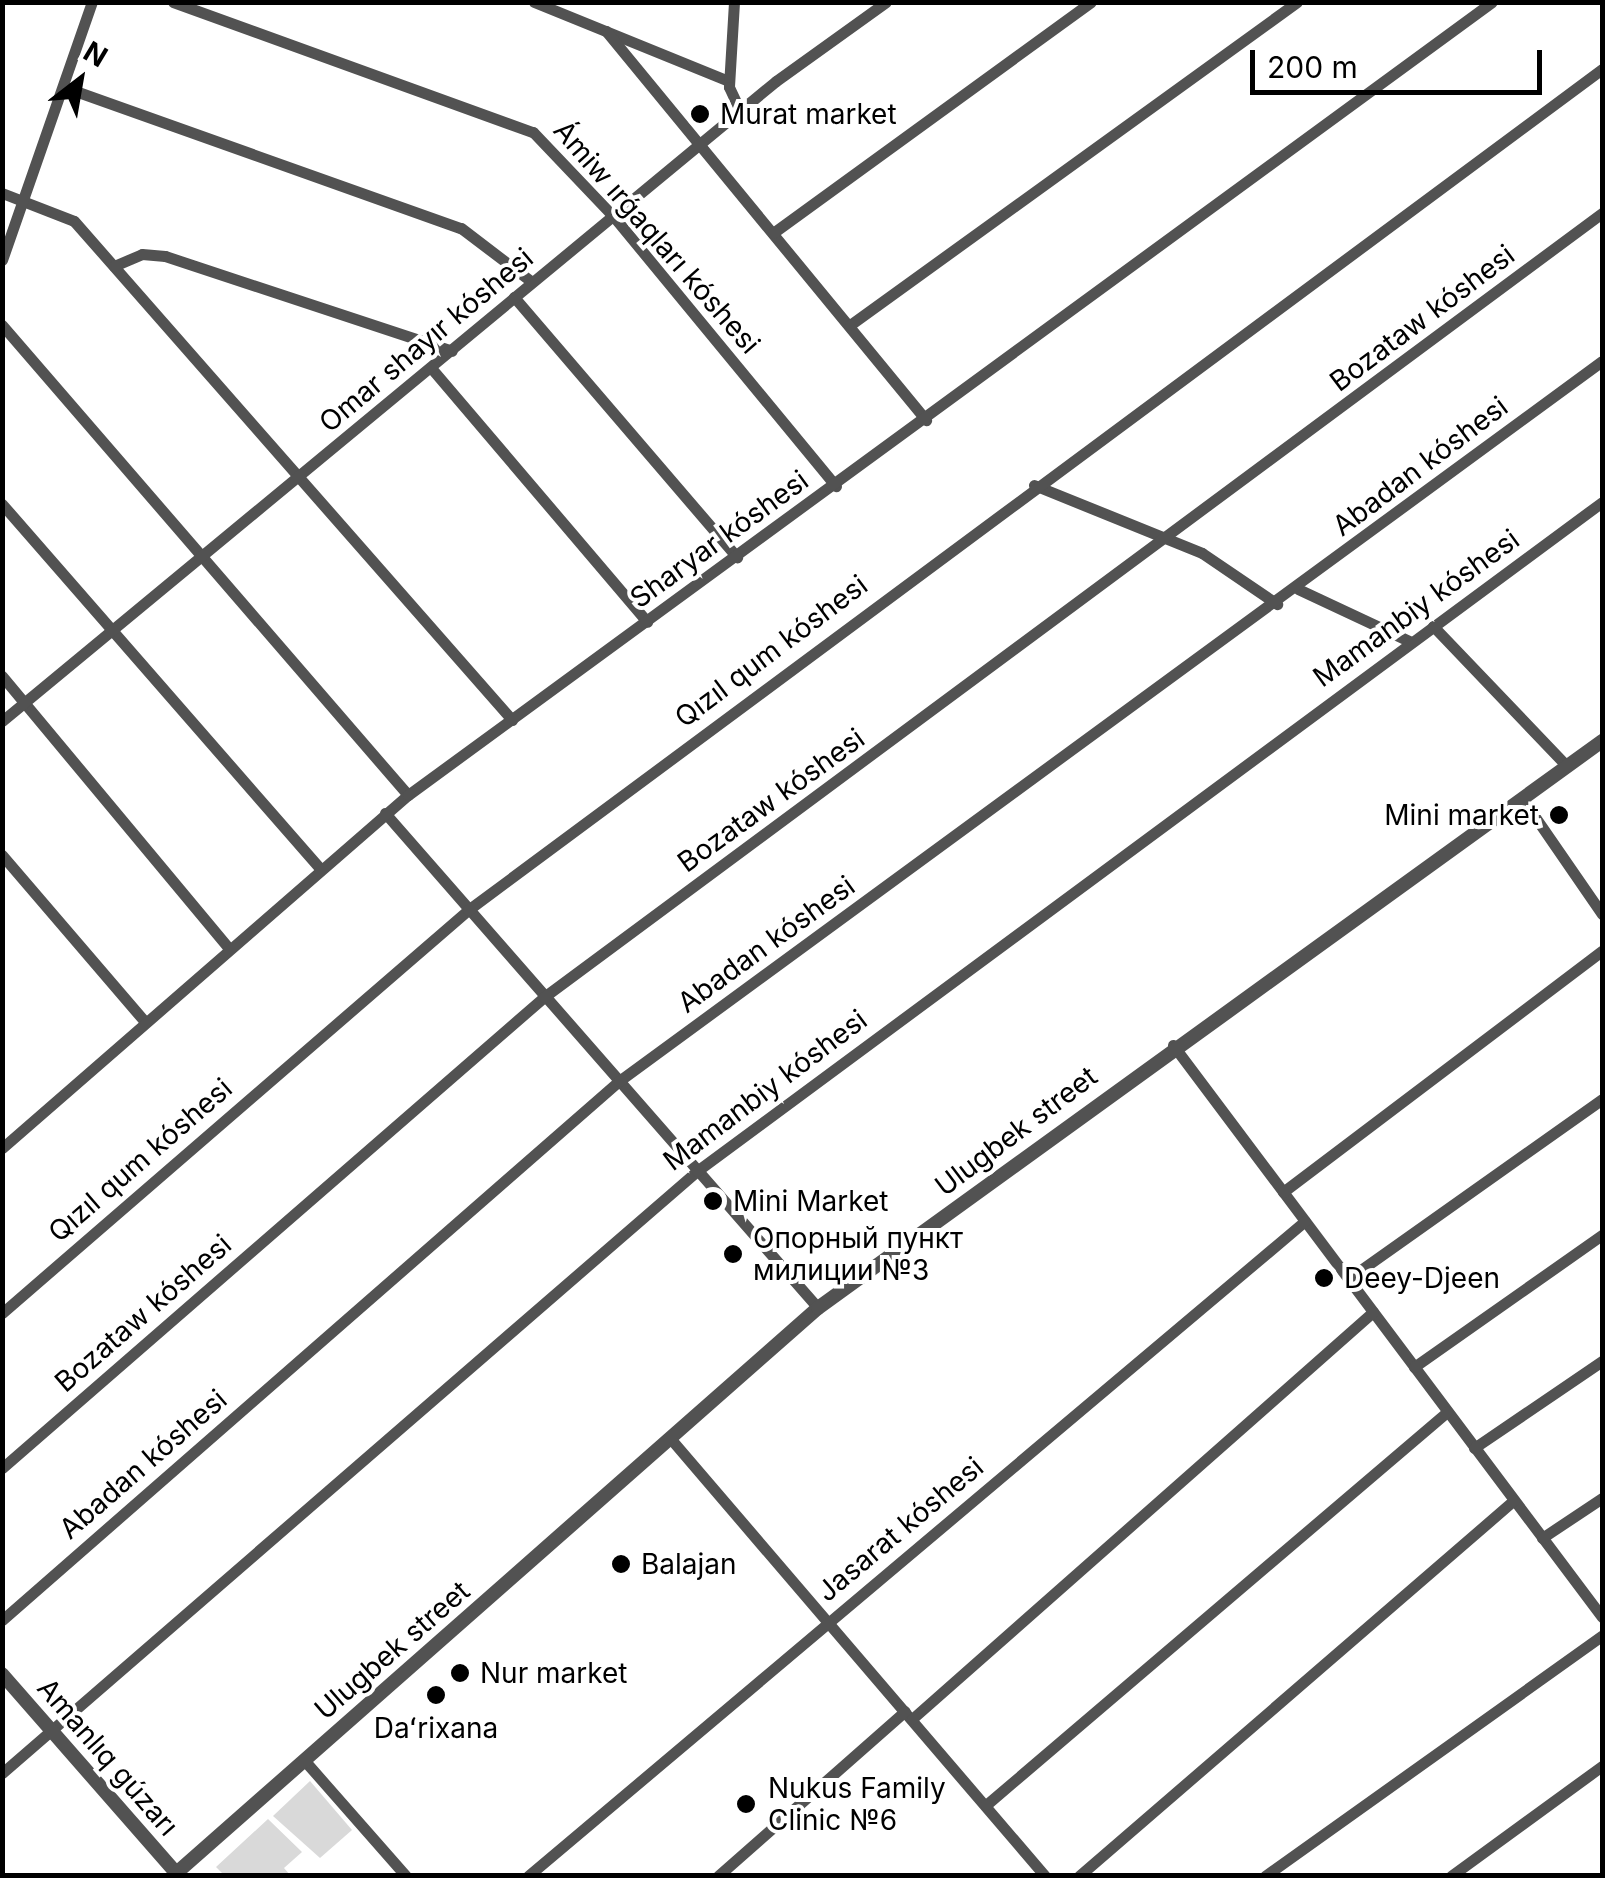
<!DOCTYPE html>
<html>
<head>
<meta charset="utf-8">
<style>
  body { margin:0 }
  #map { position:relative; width:1605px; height:1878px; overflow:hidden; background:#fff; font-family:Inter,sans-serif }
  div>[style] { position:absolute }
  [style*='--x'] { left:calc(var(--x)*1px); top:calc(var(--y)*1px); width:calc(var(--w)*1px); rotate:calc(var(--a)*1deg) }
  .green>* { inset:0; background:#d9d9d9 }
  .minor>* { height:11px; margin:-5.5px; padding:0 5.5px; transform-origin:5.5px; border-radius:5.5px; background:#525252 }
  .tertiary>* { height:14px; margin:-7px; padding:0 7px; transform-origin:7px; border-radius:7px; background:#525252 }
  .dots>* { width:28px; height:28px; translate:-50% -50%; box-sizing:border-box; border:5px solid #fff; border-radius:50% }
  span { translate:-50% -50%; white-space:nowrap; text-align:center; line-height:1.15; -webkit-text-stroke:8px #fff; paint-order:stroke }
  .poi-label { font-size:28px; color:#000 }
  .left { translate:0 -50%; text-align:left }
  .right { translate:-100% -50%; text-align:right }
  .street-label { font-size:28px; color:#000 }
  .frame { position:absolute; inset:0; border:5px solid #000; pointer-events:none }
  .north { position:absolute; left:30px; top:30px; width:100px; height:100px; -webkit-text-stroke:8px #fff; paint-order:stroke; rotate:31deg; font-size:28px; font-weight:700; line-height:40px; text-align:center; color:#000 }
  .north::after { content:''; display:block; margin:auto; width:35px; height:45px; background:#000; clip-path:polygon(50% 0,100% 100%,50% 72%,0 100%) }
  .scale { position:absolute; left:1250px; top:50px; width:292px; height:45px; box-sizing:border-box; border:5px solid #000; border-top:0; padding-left:12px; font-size:30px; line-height:35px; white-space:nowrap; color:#000; -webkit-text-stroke:8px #fff; paint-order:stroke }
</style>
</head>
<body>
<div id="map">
  <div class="green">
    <div style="clip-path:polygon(310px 1781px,352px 1830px,320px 1858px,273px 1816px)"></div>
    <div style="clip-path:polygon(268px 1819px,302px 1852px,284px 1868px,290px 1875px,224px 1875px,216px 1867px)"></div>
  </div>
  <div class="minor">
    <div style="--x:173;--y:2;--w:383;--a:19.9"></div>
    <div style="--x:533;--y:132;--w:117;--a:46.4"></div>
    <div style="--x:614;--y:217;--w:349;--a:50.5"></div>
    <div style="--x:534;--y:2;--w:210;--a:22.1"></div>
    <div style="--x:734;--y:2;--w:85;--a:93.4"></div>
    <div style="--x:729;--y:87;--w:26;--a:65"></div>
    <div style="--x:606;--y:31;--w:504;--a:50.56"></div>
    <div style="--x:64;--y:87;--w:421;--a:19.6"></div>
    <div style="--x:461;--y:228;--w:89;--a:37.3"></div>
    <div style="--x:2;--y:193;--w:77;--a:21.3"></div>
    <div style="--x:74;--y:221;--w:664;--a:48.72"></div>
    <div style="--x:773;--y:233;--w:393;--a:-36"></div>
    <div style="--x:2;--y:260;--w:273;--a:-70.8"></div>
    <div style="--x:114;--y:266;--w:30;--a:-23"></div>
    <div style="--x:142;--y:254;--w:23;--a:5"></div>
    <div style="--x:165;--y:256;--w:302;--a:18.3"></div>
    <div style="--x:514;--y:297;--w:343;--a:49.4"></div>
    <div style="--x:2;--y:325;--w:621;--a:49.18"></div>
    <div style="--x:850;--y:325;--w:551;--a:-35.85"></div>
    <div style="--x:432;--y:369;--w:332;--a:49.6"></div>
    <div style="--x:1034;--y:485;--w:181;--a:22"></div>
    <div style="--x:1202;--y:553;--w:91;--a:34.2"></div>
    <div style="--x:2;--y:504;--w:483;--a:48.9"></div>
    <div style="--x:1298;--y:589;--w:125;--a:25.1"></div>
    <div style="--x:1433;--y:626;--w:194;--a:46.3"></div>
    <div style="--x:2;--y:676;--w:354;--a:50.2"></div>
    <div style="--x:2;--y:721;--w:1004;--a:-39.59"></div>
    <div style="--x:776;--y:81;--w:135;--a:-35.7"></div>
    <div style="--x:1522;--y:798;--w:141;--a:55.4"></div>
    <div style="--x:385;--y:813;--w:658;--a:48.82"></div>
    <div style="--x:2;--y:855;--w:220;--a:49.4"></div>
    <div style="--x:1173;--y:1045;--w:715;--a:53.13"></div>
    <div style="--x:2;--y:1148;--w:538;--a:-41.01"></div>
    <div style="--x:408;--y:795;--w:1343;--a:-36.19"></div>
    <div style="--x:1283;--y:1192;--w:400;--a:-37.1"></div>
    <div style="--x:1348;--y:1279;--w:311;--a:-35.3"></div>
    <div style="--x:2;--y:1313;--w:616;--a:-40.85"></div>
    <div style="--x:468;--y:910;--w:1412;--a:-36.56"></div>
    <div style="--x:1414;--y:1367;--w:230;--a:-35.1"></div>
    <div style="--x:670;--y:1438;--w:577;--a:49.43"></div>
    <div style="--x:1474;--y:1448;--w:155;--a:-34.2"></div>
    <div style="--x:2;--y:1468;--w:718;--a:-40.99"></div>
    <div style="--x:544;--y:997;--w:1317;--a:-36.54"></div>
    <div style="--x:1542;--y:1538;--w:72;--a:-33.7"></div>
    <div style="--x:2;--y:1620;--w:819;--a:-41.14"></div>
    <div style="--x:619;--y:1081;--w:1218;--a:-36.22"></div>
    <div style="--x:912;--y:1719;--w:615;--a:-41.44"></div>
    <div style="--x:304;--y:1760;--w:154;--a:48.7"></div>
    <div style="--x:2;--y:1773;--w:919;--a:-40.9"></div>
    <div style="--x:697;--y:1171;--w:1125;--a:-36.47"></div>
    <div style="--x:986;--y:1805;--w:606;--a:-40.45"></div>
    <div style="--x:528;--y:1876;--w:1016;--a:-40.13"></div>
    <div style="--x:718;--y:1876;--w:249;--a:-41.4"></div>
    <div style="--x:1079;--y:1876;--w:574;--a:-40.83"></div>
    <div style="--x:1265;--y:1876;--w:414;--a:-35.5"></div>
    <div style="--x:1451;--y:1876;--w:187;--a:-36.1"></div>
  </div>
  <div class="tertiary">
    <div style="--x:2;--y:1674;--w:264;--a:48.8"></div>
    <div style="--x:173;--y:1876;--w:859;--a:-41.37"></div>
    <div style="--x:818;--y:1308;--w:968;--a:-35.87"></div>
  </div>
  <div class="dots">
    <div style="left:700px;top:114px;background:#000"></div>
    <div style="left:1559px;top:815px;background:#000"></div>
    <div style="left:713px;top:1201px;background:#000"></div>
    <div style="left:733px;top:1254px;background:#000"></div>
    <div style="left:1324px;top:1278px;background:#000"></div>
    <div style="left:621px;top:1564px;background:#000"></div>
    <div style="left:460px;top:1673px;background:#000"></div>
    <div style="left:436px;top:1695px;background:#000"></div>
    <div style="left:746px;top:1804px;background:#000"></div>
  </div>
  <div class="poi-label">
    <span class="left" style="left:720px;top:114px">Murat market</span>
    <span class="right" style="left:1539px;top:815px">Mini market</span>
    <span class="left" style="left:733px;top:1201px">Mini Market</span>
    <span class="left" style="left:753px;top:1254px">Опорный пункт<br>милиции №3</span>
    <span class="left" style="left:1344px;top:1278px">Deey-Djeen</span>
    <span class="left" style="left:641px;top:1564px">Balajan</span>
    <span class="left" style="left:480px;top:1673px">Nur market</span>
    <span style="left:436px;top:1728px">Daʻrixana</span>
    <span class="left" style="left:768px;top:1804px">Nukus Family<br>Clinic №6</span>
  </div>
  <div class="street-label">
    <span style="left:657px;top:237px;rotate:49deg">Ámiw ırǵaqları kóshesi</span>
    <span style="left:1422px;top:318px;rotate:-37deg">Bozataw kóshesi</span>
    <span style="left:426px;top:340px;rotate:-40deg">Omar shayır kóshesi</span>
    <span style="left:1420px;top:466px;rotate:-37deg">Abadan kóshesi</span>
    <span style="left:719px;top:539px;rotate:-36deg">Sharyar kóshesi</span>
    <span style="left:1416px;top:608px;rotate:-36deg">Mamanbiy kóshesi</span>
    <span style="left:771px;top:651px;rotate:-37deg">Qızıl qum kóshesi</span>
    <span style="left:771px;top:800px;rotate:-36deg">Bozataw kóshesi</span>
    <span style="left:766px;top:944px;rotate:-36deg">Abadan kóshesi</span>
    <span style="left:765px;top:1090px;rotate:-37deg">Mamanbiy kóshesi</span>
    <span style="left:1016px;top:1131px;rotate:-37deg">Ulugbek street</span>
    <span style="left:140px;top:1160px;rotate:-41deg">Qızıl qum kóshesi</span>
    <span style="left:143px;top:1313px;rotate:-41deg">Bozataw kóshesi</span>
    <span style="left:143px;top:1464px;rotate:-41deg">Abadan kóshesi</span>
    <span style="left:900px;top:1529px;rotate:-40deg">Jasarat kóshesi</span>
    <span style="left:392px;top:1650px;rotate:-41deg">Ulugbek street</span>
    <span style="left:108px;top:1757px;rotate:49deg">Amanlıq gúzarı</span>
  </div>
  <div class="frame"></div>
  <div class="north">N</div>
  <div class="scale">200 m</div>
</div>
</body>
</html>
